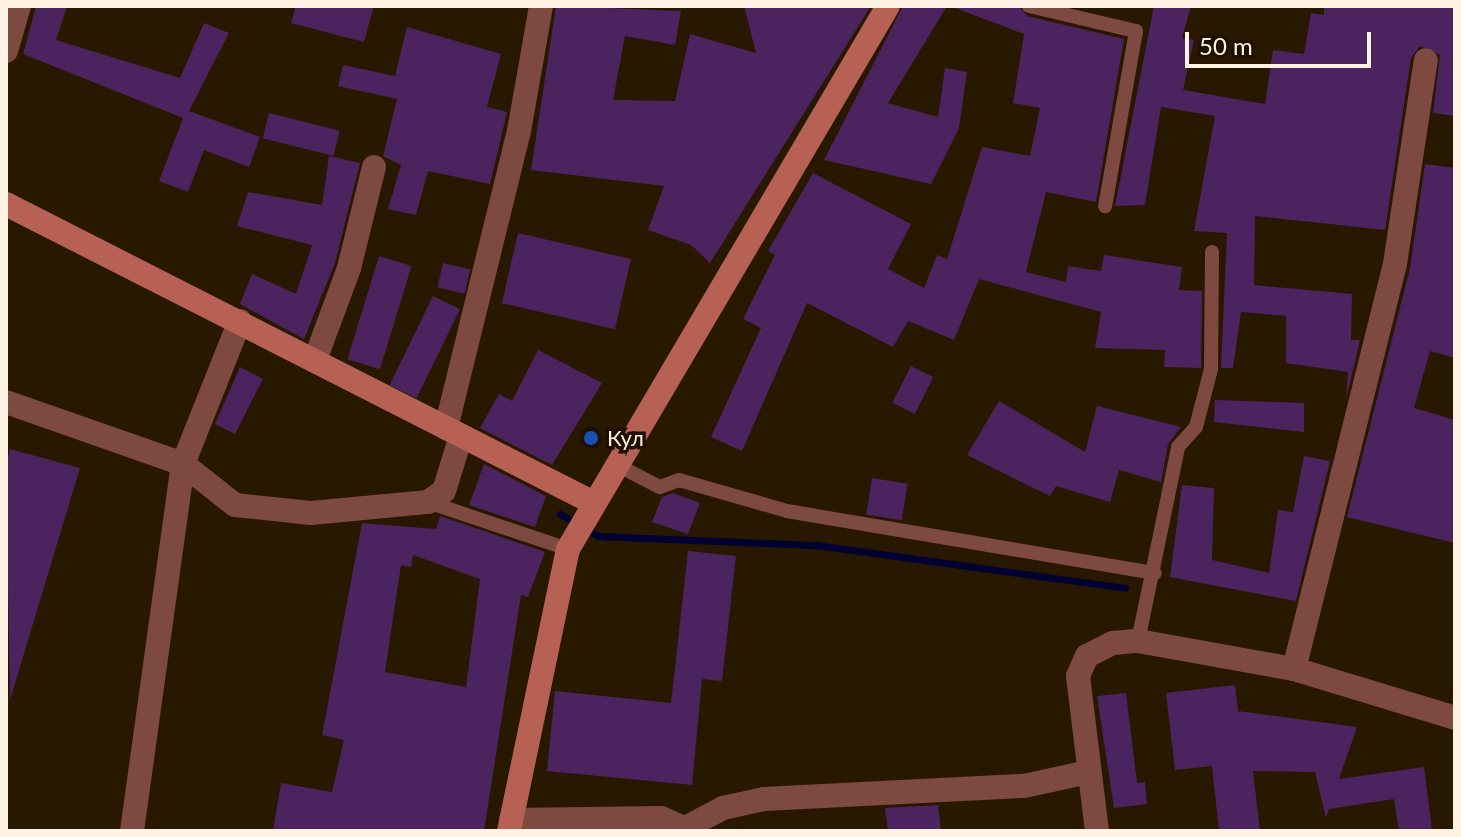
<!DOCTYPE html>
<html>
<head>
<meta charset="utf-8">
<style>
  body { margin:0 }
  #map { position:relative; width:1461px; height:837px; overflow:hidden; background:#291800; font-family:Lato,sans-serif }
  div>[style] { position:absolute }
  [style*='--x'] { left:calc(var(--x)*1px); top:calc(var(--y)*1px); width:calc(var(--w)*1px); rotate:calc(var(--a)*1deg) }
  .stream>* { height:7px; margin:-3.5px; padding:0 3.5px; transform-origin:3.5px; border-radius:3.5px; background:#000032 }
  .building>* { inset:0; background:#4b235f; transform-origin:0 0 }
  .lane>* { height:14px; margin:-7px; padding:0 7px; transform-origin:7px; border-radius:7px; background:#7e4940 }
  .street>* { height:24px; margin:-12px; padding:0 12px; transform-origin:12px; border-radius:12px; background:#7e4940 }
  .secondary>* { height:24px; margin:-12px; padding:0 12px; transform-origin:12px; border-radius:12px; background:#b76054 }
  .dots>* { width:22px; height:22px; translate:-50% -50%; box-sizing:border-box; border:4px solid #1f0f00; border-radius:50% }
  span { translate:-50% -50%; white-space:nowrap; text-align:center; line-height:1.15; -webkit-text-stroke:7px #1f0f00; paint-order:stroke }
  .poi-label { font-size:22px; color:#fff3e3 }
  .left { translate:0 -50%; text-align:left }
  .frame { position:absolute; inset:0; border:8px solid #fff3e3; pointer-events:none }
  .scale { position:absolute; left:1185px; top:32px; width:186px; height:36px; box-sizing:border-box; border:4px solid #fff3e3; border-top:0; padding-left:10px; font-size:24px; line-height:28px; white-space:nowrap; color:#fff3e3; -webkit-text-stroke:6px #1f0f00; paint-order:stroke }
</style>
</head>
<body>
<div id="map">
  <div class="stream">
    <div style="--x:560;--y:514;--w:44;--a:30.1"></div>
    <div style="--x:598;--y:536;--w:218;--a:2.4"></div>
    <div style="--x:816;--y:545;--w:312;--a:7.9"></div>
  </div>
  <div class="building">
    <div style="clip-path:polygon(36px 6px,67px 6px,56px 40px,180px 78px,204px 23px,229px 33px,189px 111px,260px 137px,249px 167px,204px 150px,188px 192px,159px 181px,183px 118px,23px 54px)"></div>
    <div style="clip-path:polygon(296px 6px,374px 6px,364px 42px,291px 23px)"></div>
    <div style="clip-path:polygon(556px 6px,681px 11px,675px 45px,625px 36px,613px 100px,675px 101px,690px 34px,756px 53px,744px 6px,871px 6px,710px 263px,691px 245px,648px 230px,664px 186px,531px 170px)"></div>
    <div style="clip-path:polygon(903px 6px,947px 6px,888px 103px,938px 117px,945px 68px,967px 72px,959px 128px,931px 184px,824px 160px)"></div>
    <div style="clip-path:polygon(950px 6px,1019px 6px,1027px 16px,1124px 39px,1096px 202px,1046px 192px,1026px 272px,1066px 282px,1068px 266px,1101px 271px,1104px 255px,1182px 267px,1179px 290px,1202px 291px,1201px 368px,1164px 367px,1165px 350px,1095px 348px,1101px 312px,979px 279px,954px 340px,908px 321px,893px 347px,807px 303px,742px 451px,711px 437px,761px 328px,743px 319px,775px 255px,768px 251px,813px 173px,911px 224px,888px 269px,924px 288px,937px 255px,947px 259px,982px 147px,1030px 156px,1040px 108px,1013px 103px,1024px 34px)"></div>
    <div style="clip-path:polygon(1154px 6px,1191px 6px,1182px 38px,1194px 40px,1183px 90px,1265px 104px,1273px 50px,1304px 54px,1311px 13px,1324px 15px,1324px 6px,1455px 6px,1455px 116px,1433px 113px,1440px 55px,1420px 46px,1411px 58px,1385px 230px,1255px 216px,1254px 285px,1352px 294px,1351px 340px,1360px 340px,1346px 399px,1348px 372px,1286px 363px,1286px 316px,1241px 312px,1233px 368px,1221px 368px,1227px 233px,1194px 231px,1215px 116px,1161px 107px,1145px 205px,1115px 206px)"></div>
    <div style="clip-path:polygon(407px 27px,501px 54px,487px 107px,507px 112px,490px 184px,428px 171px,416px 215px,388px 209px,401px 165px,383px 156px,397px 99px,338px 86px,343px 65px,395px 76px)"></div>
    <div style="left:269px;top:113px;width:73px;height:26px;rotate:14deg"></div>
    <div style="clip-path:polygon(329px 156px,360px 163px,335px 263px,304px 339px,240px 304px,252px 274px,296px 294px,312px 245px,237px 226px,248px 192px,322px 205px)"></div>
    <div style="clip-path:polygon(1425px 164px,1455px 168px,1455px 358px,1430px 351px,1414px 408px,1455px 420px,1455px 543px,1347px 517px,1410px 268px)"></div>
    <div style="left:518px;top:233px;width:116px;height:72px;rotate:13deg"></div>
    <div style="left:379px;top:256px;width:34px;height:108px;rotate:17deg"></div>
    <div style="left:443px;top:263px;width:28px;height:25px;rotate:13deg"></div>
    <div style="left:433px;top:296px;width:30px;height:99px;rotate:26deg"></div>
    <div style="clip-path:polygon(538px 350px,602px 383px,552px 465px,480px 428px,499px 394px,512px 401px)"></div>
    <div style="left:911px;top:366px;width:25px;height:41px;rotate:27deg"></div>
    <div style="clip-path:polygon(240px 367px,263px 379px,235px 434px,215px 424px)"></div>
    <div style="clip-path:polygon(1215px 400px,1304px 403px,1304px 432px,1214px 422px)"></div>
    <div style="clip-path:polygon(999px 401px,1085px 452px,1097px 406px,1181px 427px,1168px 444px,1161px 482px,1119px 470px,1110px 502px,1056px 486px,1050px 496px,967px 455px)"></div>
    <div style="clip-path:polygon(10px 449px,80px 468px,10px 700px,6px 465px)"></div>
    <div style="clip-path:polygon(1304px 456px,1330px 461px,1296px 601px,1170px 577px,1182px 485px,1214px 488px,1212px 560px,1269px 573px,1278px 510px,1293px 512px)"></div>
    <div style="clip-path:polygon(484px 464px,546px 496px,535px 527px,469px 505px)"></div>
    <div style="left:872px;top:478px;width:36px;height:37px;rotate:9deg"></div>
    <div style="clip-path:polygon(673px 493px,700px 503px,688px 534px,652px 522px,662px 497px)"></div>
    <div style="clip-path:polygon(evenodd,440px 516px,545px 552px,528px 597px,521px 595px,484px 831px,273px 831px,281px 783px,332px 792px,344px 740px,322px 735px,362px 523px,436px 529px,440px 516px,413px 555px,480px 579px,466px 687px,385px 672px,401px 565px,411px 567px,413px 555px)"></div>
    <div style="clip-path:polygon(688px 551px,736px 556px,722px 681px,702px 679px,692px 785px,547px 771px,555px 691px,671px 703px)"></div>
    <div style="clip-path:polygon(1235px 685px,1238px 711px,1357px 727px,1339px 779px,1424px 767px,1432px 831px,1399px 831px,1394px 799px,1329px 809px,1326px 818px,1315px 772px,1253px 771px,1260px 831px,1219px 831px,1212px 766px,1175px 770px,1166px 693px)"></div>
    <div style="clip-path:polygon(1126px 693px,1137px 783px,1145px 782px,1147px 804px,1114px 808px,1097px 696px)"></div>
    <div style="clip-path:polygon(938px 805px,941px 831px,888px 831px,885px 808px)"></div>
  </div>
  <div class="lane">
    <div style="--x:1029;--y:6;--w:110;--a:13.2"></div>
    <div style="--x:1136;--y:31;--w:178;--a:100"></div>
    <div style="--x:613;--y:463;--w:53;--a:27.1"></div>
    <div style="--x:660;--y:487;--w:20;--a:-20"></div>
    <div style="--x:679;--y:480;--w:112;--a:16"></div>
    <div style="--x:787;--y:511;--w:373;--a:9.6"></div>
    <div style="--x:428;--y:502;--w:148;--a:18.6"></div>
    <div style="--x:1138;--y:641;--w:198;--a:-78.3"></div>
    <div style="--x:1178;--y:447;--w:27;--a:-48"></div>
    <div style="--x:1196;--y:427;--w:60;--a:-75.5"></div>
    <div style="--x:1211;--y:369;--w:117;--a:-89.5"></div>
  </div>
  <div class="street">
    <div style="--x:6;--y:51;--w:47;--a:-73.9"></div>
    <div style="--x:315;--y:360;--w:98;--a:-69.7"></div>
    <div style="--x:349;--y:268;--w:104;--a:-76.1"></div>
    <div style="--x:6;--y:402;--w:188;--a:19.3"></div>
    <div style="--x:183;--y:464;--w:154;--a:-68.3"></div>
    <div style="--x:446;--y:428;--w:306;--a:-76.2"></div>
    <div style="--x:519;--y:131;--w:127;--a:-80"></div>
    <div style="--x:1294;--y:669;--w:417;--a:-76"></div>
    <div style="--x:1395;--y:264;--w:206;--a:-81.4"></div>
    <div style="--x:511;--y:820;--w:150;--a:-0.8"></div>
    <div style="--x:661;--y:818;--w:32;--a:24"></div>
    <div style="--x:687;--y:827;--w:41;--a:-27.8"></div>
    <div style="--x:723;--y:808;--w:42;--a:-12.4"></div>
    <div style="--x:764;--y:799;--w:260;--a:-2.9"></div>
    <div style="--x:1024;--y:786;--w:66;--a:-12.3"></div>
    <div style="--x:132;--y:831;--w:371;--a:-82.1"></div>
    <div style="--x:183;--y:464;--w:66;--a:38.3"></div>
    <div style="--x:235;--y:505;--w:76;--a:6"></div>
    <div style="--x:311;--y:513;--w:118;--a:-5.4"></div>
    <div style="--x:428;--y:502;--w:19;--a:-35"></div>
    <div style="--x:444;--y:491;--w:58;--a:-72.8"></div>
    <div style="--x:1097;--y:831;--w:156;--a:-97"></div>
    <div style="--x:1078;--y:676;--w:22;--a:-66"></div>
    <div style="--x:1087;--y:656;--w:29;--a:-27"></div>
    <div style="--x:1113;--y:643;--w:25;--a:-5"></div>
    <div style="--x:1138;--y:641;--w:158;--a:10.2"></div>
    <div style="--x:1294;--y:669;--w:168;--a:16.9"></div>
  </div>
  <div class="secondary">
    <div style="--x:6;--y:204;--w:655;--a:26.96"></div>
    <div style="--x:509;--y:831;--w:288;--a:-78.2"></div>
    <div style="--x:568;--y:549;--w:630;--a:-59.49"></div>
  </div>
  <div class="dots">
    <div style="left:591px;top:438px;background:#1a4fb4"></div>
  </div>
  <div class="poi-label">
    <span class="left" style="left:607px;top:438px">Кул</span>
  </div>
  <div class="frame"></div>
  <div class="scale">50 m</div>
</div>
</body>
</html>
